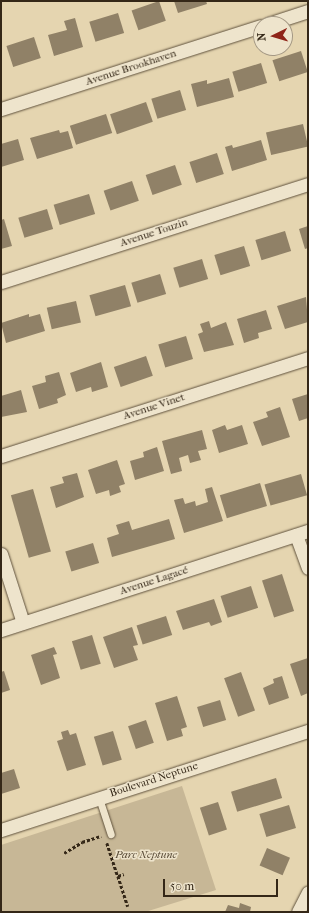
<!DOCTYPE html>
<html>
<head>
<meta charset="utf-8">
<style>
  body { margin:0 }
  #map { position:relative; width:309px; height:913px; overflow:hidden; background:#e5d5b0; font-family:"IM FELL French Canon",serif }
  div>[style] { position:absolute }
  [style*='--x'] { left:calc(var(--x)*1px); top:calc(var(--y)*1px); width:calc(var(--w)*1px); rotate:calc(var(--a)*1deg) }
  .green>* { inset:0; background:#c7b796 }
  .building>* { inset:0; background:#908167; transform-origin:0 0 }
  .path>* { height:2.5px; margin-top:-1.25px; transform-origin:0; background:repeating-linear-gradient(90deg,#342717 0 3px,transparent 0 5px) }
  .roads { filter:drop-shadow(0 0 1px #60523d) drop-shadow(0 0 1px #60523d) }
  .lane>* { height:7px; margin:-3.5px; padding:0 3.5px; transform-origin:3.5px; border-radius:3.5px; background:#eee4cc }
  .street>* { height:13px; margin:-6.5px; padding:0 6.5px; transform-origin:6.5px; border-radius:6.5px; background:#eee4cc }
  span { translate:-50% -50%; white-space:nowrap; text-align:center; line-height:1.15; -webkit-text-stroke:3px #eee4cc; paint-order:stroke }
  .street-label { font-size:11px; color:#342717 }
  .park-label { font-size:11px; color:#594b37; font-style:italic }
  .frame { position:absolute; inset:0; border:2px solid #342717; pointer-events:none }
  .north { position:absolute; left:253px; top:16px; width:40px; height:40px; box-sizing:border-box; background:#eee4cc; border:1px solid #a49884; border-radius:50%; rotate:265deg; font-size:11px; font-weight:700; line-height:16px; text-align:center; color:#342717 }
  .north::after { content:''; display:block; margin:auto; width:14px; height:18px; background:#8f2418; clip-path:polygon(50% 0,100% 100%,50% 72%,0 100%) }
  .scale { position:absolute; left:163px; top:879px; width:115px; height:18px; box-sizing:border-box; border:2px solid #342717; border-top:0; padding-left:5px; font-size:12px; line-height:14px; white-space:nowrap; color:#342717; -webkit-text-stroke:3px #eee4cc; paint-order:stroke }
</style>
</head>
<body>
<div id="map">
  <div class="green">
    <div style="clip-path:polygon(182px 786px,216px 890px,145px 912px,1px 912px,1px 845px)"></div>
  </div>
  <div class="building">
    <div style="left:159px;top:1px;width:21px;height:29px;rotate:71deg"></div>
    <div style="clip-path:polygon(174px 1px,206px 1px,207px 4px,178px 13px)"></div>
    <div style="left:118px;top:13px;width:21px;height:30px;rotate:73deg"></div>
    <div style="clip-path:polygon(75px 18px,83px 47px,54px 56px,48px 35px,67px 30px,64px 21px)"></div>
    <div style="left:34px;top:37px;width:22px;height:29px;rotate:72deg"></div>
    <div style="left:301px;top:51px;width:22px;height:30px;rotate:72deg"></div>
    <div style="left:261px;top:63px;width:21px;height:30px;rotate:73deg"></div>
    <div style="clip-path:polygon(229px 78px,234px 97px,197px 107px,191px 84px,207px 80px,207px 84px)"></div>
    <div style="left:180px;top:90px;width:21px;height:30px;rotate:73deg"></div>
    <div style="left:146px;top:102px;width:21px;height:38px;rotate:71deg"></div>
    <div style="left:106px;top:114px;width:20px;height:38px;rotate:72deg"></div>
    <div style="left:303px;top:124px;width:23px;height:38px;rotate:77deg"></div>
    <div style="clip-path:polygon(59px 130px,60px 133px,68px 131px,73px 148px,37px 159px,30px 138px)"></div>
    <div style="clip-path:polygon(18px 139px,24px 160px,1px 167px,1px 144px)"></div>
    <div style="clip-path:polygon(261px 140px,267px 160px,232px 171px,225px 147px,232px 145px,233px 148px)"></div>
    <div style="left:217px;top:153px;width:22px;height:29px;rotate:72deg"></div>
    <div style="left:175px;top:165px;width:21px;height:31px;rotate:71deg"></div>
    <div style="left:132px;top:181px;width:21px;height:30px;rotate:71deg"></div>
    <div style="left:89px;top:194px;width:21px;height:37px;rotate:73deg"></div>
    <div style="left:47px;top:209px;width:21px;height:30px;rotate:73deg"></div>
    <div style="clip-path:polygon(4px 219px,12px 246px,1px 249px,1px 220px)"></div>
    <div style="clip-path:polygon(308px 226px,308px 248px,305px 249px,299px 229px)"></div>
    <div style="left:285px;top:231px;width:21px;height:31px;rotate:73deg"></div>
    <div style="left:244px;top:246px;width:21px;height:31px;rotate:73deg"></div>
    <div style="left:202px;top:259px;width:21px;height:30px;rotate:73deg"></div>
    <div style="left:160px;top:274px;width:21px;height:30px;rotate:73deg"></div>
    <div style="left:125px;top:285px;width:22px;height:37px;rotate:74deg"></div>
    <div style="clip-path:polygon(306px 297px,308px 322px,285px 329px,277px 306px)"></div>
    <div style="left:76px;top:301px;width:22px;height:30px;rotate:77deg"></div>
    <div style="clip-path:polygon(266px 310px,272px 329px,258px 333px,259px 338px,244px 343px,237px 319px)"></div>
    <div style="clip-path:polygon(29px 314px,29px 317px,40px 314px,45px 331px,6px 343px,1px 323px)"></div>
    <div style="clip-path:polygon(209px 321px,211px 328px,226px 322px,234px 345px,204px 352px,198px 334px,203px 332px,200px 324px)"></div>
    <div style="left:186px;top:336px;width:24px;height:29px;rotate:73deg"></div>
    <div style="left:146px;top:356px;width:21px;height:34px;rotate:71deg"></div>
    <div style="clip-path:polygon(101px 362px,108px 387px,92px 392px,91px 387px,76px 392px,70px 373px)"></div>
    <div style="clip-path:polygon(59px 372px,66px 395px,57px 399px,58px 403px,39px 409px,32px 386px,46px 382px,45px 376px)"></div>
    <div style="clip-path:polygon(21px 390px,27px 412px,1px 417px,1px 396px)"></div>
    <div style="clip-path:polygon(308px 394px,308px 418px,299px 421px,292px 399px)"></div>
    <div style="clip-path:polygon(280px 407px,290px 437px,262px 446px,253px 422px,268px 417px,266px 412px)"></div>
    <div style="clip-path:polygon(225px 425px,227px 430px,242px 425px,248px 444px,219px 453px,212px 430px)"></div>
    <div style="clip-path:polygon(202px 430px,207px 449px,198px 451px,201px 460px,190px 463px,188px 455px,179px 458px,182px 471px,171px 474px,162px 441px)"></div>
    <div style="clip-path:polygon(157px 447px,164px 471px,135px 480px,130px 461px,144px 457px,143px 452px)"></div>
    <div style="clip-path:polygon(117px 460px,125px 484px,119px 486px,121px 492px,110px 496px,109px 490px,96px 494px,88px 470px)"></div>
    <div style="clip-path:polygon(77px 473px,84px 497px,56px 508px,50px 487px,64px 483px,62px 477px)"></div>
    <div style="left:301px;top:474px;width:22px;height:38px;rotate:74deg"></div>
    <div style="left:260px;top:483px;width:24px;height:42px;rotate:73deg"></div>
    <div style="clip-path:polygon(212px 487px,223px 521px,184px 533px,174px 500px,183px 498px,185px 504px,195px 501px,196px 506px,208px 502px,205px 489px)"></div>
    <div style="left:33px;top:489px;width:65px;height:23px;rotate:74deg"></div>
    <div style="clip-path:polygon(169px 519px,175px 539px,112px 557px,107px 538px,119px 534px,116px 525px,129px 521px,132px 530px)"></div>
    <div style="left:93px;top:543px;width:21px;height:29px;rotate:73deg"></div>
    <div style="left:282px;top:574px;width:39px;height:21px;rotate:72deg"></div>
    <div style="left:251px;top:586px;width:23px;height:32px;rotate:72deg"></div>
    <div style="clip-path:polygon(214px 599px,222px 622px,211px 626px,209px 622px,183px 630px,176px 611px)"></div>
    <div style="left:166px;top:616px;width:20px;height:31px;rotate:72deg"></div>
    <div style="clip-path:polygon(132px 627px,138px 645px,133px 646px,138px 660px,114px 668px,103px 637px)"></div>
    <div style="left:92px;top:635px;width:30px;height:21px;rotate:73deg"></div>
    <div style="clip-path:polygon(54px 647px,57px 654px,53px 655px,60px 678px,41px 685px,31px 655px)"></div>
    <div style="clip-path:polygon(308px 658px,308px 693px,301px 696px,290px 664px)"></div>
    <div style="clip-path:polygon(4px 671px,10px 690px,1px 693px,1px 672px)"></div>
    <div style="left:241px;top:672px;width:41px;height:18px;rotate:70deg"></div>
    <div style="clip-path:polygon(282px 676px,289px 698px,269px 705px,263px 688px,274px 683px,273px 679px)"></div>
    <div style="clip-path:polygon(177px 696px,187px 727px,181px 729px,183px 736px,167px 741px,155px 703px)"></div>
    <div style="left:220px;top:700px;width:21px;height:24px;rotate:73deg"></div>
    <div style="left:146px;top:720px;width:24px;height:19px;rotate:71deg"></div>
    <div style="clip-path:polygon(68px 730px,70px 735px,76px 733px,86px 765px,67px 771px,57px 741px,63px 739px,61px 732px)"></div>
    <div style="left:113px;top:731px;width:30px;height:20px;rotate:73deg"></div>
    <div style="clip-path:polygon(14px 769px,20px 788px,1px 794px,1px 773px)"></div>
    <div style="left:276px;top:778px;width:21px;height:47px;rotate:73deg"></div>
    <div style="left:218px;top:802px;width:29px;height:19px;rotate:72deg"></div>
    <div style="left:289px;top:805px;width:24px;height:31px;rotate:73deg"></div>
    <div style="left:267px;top:848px;width:25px;height:19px;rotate:23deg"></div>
    <div style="clip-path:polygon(240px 903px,251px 907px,250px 912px,225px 912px,228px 905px,239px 908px)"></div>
  </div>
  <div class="path">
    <div style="--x:107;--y:843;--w:35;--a:72"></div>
    <div style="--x:118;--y:876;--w:6;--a:-18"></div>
    <div style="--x:64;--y:853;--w:21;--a:-31"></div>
    <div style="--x:82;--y:842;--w:20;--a:-18"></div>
    <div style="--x:118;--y:876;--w:32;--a:72"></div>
  </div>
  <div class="roads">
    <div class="lane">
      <div style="--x:99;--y:798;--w:38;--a:72"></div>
    </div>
    <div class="street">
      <div style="--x:268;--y:24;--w:42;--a:-18"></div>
      <div style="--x:1;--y:109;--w:273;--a:-17.7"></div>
      <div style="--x:1;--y:282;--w:322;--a:-17.7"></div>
      <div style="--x:1;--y:456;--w:322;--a:-17.7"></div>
      <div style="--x:296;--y:535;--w:35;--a:70"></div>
      <div style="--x:1;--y:554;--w:72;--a:72.3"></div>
      <div style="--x:1;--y:630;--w:323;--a:-17.9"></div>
      <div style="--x:1;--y:830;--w:323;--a:-17.9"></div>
      <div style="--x:298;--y:912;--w:22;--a:-63"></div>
    </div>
  </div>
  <div class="street-label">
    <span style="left:131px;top:68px;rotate:-18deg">Avenue Brookhaven</span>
    <span style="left:154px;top:233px;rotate:-18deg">Avenue Touzin</span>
    <span style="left:154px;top:407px;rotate:-18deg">Avenue Vinet</span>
    <span style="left:154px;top:581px;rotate:-18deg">Avenue Lagacé</span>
    <span style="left:154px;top:780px;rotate:-18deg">Boulevard Neptune</span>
  </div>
  <div class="park-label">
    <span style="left:146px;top:855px">Parc Neptune</span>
  </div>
  <div class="frame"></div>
  <div class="north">N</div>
  <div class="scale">50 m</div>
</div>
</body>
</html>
